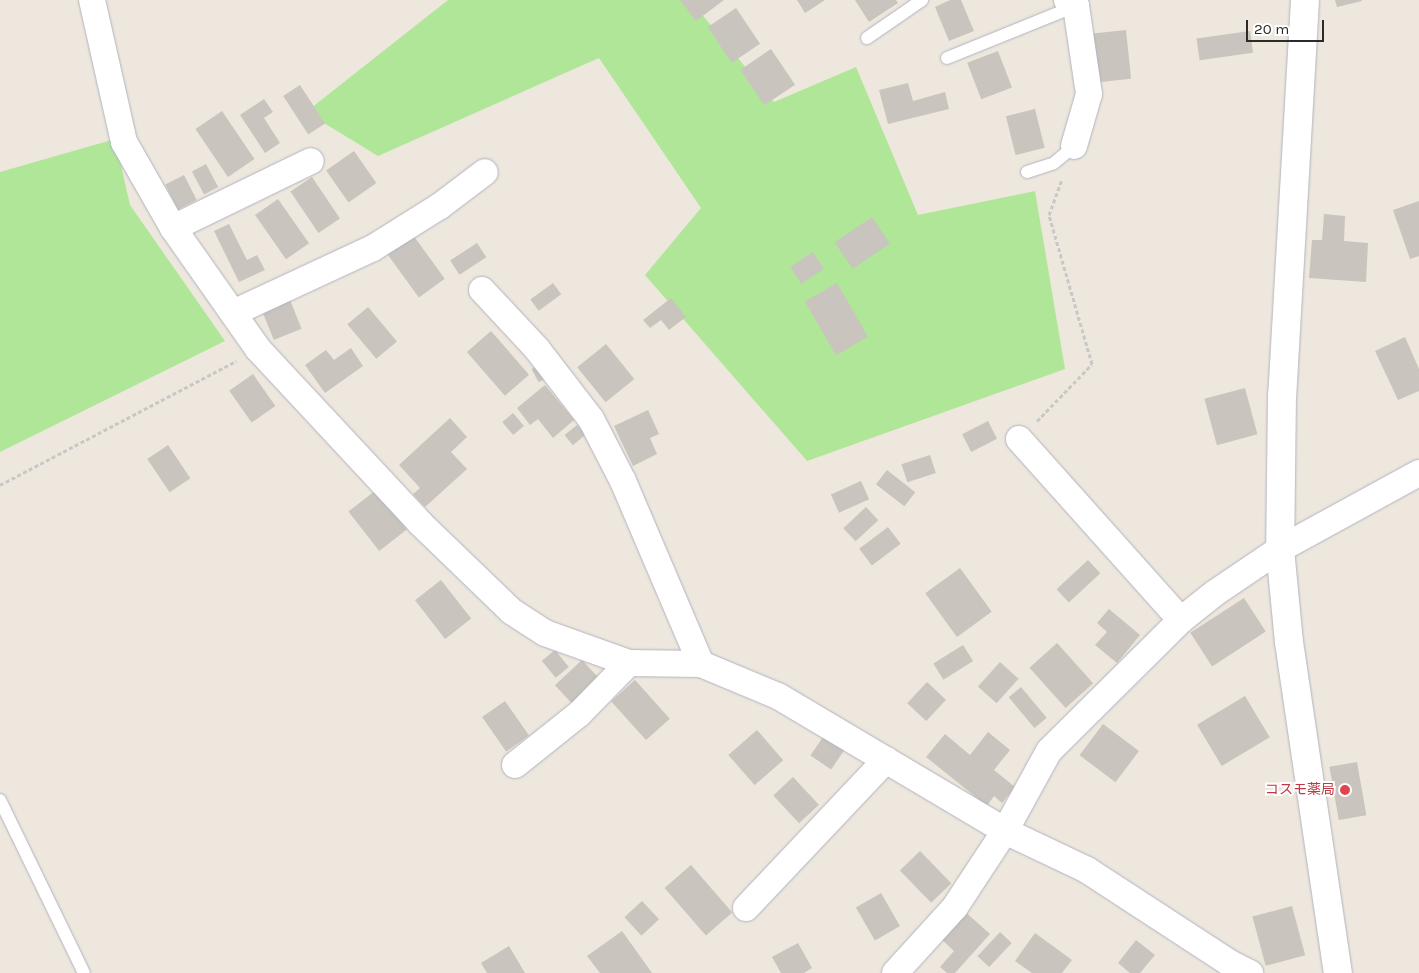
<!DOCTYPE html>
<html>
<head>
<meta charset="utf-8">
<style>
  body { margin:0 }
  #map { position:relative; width:1419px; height:973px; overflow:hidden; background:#eee7dd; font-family:Karla,"Noto Sans JP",sans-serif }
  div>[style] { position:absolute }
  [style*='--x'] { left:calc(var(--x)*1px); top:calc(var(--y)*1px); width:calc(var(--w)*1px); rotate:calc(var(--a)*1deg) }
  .green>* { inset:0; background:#afe698 }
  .building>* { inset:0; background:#c9c4bd; transform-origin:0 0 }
  .path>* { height:3px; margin-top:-1.5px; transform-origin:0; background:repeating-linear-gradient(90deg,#c8c8c8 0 4px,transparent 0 6.5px) }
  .roads { filter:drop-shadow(0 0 1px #b1b3c0) drop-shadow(0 0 1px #b1b3c0) }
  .service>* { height:12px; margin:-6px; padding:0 6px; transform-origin:6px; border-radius:6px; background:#fff }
  .minor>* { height:26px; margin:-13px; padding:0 13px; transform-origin:13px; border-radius:13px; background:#fff }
  .tertiary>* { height:28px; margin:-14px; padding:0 14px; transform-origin:14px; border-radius:14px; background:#fff }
  .dots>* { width:14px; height:14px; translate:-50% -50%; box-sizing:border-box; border:2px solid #fff; border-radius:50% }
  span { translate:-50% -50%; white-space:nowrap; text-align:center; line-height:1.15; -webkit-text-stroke:4px #fff; paint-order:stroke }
  .health-label { font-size:14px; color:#be3a42 }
  .right { translate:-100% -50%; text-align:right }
  .scale { position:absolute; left:1246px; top:20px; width:78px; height:22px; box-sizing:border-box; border:2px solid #2b2b2b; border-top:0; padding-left:6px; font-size:15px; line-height:18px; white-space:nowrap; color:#2b2b2b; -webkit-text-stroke:4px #fff; paint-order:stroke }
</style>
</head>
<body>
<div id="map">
  <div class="green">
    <div style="clip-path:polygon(448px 0,690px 0,774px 102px,856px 67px,918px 215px,1035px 191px,1065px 369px,807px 461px,645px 275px,701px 208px,599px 58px,378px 156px,306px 112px)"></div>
    <div style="clip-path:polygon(115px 139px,130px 205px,225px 341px,0 452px,0 172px)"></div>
  </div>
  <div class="building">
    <div style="clip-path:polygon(680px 0,724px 0,696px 21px)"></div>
    <div style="clip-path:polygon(797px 0,825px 0,805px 13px)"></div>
    <div style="clip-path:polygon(855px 0,896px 0,898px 3px,869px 22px)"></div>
    <div style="clip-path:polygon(950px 0,961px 0,974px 31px,949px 41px,935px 7px)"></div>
    <div style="clip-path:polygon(1335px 0,1362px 0,1362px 1px,1337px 7px)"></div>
    <div style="left:736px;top:8px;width:43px;height:34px;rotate:56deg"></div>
    <div style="left:1126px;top:30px;width:49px;height:33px;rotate:84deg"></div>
    <div style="left:1250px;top:31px;width:22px;height:54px;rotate:82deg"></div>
    <div style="left:771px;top:49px;width:43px;height:37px;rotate:56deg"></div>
    <div style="left:998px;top:51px;width:39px;height:33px;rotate:69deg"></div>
    <div style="clip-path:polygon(908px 83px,913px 101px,945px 92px,949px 109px,888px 124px,879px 90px)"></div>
    <div style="left:300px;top:85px;width:46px;height:20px;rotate:57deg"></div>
    <div style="clip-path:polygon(264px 99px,273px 112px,264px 118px,280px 143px,265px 153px,240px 115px)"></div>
    <div style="left:1035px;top:109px;width:40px;height:30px;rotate:76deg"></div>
    <div style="left:222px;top:111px;width:58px;height:32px;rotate:56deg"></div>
    <div style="left:354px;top:151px;width:39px;height:34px;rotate:55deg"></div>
    <div style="left:206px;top:164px;width:26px;height:16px;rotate:62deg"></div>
    <div style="left:184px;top:175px;width:28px;height:21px;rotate:63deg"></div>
    <div style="left:312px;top:177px;width:50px;height:26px;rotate:56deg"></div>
    <div style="left:278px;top:199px;width:54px;height:28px;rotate:55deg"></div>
    <div style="clip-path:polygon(1419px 201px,1419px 256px,1410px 259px,1393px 210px)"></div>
    <div style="clip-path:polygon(1324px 214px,1345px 216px,1344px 241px,1368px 243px,1366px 282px,1309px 278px,1312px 240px,1322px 240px)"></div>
    <div style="left:872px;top:217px;width:32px;height:45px;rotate:56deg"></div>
    <div style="clip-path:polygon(229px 224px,247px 260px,257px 255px,265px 270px,239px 282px,214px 231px)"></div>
    <div style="left:413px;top:235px;width:54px;height:32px;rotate:54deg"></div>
    <div style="left:477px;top:243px;width:17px;height:32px;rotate:57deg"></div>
    <div style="left:813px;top:252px;width:20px;height:27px;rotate:57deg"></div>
    <div style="left:553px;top:283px;width:14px;height:28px;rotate:54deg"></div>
    <div style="left:837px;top:283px;width:62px;height:37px;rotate:60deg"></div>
    <div style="clip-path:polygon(671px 298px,686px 317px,669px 330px,661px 320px,650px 328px,643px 320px)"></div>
    <div style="left:290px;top:300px;width:31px;height:30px;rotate:68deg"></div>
    <div style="left:368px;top:307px;width:45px;height:27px;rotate:50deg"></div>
    <div style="left:491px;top:331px;width:58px;height:32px;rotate:49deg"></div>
    <div style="clip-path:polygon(1405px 337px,1419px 369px,1419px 391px,1398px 400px,1375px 351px)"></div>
    <div style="left:606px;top:344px;width:45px;height:37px;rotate:51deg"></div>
    <div style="clip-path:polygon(351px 348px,363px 366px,325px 393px,305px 365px,326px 350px,334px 360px)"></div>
    <div style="left:543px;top:363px;width:15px;height:13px;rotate:62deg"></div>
    <div style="left:253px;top:374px;width:39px;height:29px;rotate:55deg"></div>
    <div style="clip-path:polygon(545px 385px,574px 420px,553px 438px,538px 419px,530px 425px,517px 408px)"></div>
    <div style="left:1245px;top:388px;width:48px;height:42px;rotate:75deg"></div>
    <div style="clip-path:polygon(648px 410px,659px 434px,650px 438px,657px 454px,633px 466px,614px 426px)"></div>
    <div style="left:513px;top:413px;width:17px;height:14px;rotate:50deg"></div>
    <div style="clip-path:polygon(450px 418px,467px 437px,451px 452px,467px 469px,425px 507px,413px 494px,420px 488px,399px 465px)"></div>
    <div style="left:988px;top:421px;width:20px;height:29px;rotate:63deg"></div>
    <div style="left:577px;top:425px;width:13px;height:16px;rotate:51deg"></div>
    <div style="left:168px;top:445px;width:40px;height:25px;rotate:56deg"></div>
    <div style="left:930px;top:455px;width:19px;height:30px;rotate:72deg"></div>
    <div style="left:887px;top:470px;width:36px;height:18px;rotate:38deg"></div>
    <div style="left:861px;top:481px;width:20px;height:33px;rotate:66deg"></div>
    <div style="left:376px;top:490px;width:50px;height:35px;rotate:52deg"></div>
    <div style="left:866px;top:507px;width:18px;height:31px;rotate:47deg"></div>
    <div style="left:888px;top:527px;width:21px;height:36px;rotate:53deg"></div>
    <div style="left:1088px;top:560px;width:18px;height:43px;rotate:47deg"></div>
    <div style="left:960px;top:568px;width:54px;height:43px;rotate:54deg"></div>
    <div style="left:441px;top:580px;width:49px;height:33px;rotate:52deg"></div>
    <div style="left:1244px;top:598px;width:40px;height:64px;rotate:57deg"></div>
    <div style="clip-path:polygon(1109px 609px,1140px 635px,1117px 663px,1095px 645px,1107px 632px,1097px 623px)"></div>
    <div style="left:1057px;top:643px;width:54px;height:37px;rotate:48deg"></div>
    <div style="left:963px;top:645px;width:19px;height:35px;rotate:58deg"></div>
    <div style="left:555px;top:650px;width:22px;height:17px;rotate:51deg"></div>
    <div style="left:582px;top:660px;width:26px;height:37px;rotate:47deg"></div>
    <div style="left:1000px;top:662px;width:25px;height:33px;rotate:42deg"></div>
    <div style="left:635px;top:680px;width:52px;height:32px;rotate:48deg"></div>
    <div style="left:927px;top:682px;width:26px;height:29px;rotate:43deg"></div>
    <div style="left:1021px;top:687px;width:40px;height:16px;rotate:50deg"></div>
    <div style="left:1245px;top:696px;width:48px;height:56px;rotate:59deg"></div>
    <div style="left:505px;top:701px;width:42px;height:28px;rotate:55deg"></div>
    <div style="left:1103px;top:724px;width:45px;height:39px;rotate:37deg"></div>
    <div style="left:757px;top:730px;width:40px;height:38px;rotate:49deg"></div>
    <div style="clip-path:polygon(988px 732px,1010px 750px,994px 770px,1015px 787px,1002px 803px,994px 796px,987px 806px,926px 757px,945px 734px,970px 755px)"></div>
    <div style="left:825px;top:734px;width:25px;height:26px;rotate:34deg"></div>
    <div style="left:1357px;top:762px;width:54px;height:28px;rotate:80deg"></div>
    <div style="left:793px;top:777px;width:38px;height:27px;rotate:47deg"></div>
    <div style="left:920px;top:851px;width:45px;height:28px;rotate:46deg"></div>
    <div style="left:691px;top:865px;width:63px;height:35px;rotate:49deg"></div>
    <div style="left:881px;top:893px;width:38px;height:29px;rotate:60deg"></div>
    <div style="left:642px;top:901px;width:25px;height:24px;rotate:47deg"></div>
    <div style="left:1292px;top:906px;width:51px;height:41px;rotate:75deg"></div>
    <div style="clip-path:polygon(963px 910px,990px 934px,955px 973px,947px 973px,940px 967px,954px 951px,939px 937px)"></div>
    <div style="clip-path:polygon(622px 931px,652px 973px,600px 973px,587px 956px)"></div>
    <div style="left:1000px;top:932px;width:16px;height:33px;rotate:43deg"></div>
    <div style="clip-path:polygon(1035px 933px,1072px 960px,1062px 973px,1032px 973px,1015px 961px)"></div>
    <div style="clip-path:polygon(1136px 940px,1155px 955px,1140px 973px,1130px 973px,1118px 963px)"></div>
    <div style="clip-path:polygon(798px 943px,812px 968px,804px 973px,781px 973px,772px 957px)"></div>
    <div style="clip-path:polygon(509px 946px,525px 973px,487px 973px,481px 963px)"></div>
  </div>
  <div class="path">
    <div style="--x:1037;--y:421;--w:79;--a:-46"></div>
    <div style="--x:1092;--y:364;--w:155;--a:-106.1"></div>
    <div style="--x:1049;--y:215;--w:37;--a:-70"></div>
    <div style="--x:0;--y:485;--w:267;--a:-27.7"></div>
  </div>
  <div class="roads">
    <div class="service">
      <div style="--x:867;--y:38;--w:67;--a:-34.6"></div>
      <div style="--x:947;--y:58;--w:139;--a:-22"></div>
      <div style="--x:1027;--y:172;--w:28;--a:-18"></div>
      <div style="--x:1054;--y:163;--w:26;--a:-40"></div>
      <div style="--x:0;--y:800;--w:192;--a:64.1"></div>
    </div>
    <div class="minor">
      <div style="--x:92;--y:0;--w:146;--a:77.3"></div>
      <div style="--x:124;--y:142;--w:99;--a:60.3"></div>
      <div style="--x:173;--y:228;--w:148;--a:54.9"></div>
      <div style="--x:258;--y:349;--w:238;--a:47"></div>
      <div style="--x:420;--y:523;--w:127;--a:44"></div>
      <div style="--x:511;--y:611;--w:40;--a:32.9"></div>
      <div style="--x:545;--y:633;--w:89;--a:19.7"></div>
      <div style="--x:629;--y:663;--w:72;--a:0.8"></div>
      <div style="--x:701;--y:664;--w:83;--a:22.6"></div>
      <div style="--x:778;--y:696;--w:264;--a:30.7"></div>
      <div style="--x:1005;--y:831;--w:91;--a:25.4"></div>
      <div style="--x:1087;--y:870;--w:168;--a:33.1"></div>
      <div style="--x:1228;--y:962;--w:25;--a:27"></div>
      <div style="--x:1067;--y:0;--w:11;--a:34"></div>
      <div style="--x:1076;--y:6;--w:89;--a:81.6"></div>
      <div style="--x:1089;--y:94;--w:54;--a:106.1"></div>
      <div style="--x:173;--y:228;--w:153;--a:-25.9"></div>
      <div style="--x:482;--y:290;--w:81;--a:47"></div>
      <div style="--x:537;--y:349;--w:88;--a:52.4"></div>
      <div style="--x:591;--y:419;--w:70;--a:62.7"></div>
      <div style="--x:623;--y:481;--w:199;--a:66.9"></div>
      <div style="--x:233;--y:313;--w:154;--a:-24.9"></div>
      <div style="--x:373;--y:248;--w:79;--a:-32.1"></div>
      <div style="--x:440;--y:206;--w:56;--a:-37.1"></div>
      <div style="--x:1019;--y:439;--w:243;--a:48.2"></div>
      <div style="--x:515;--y:765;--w:82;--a:-38.6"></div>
      <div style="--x:579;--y:714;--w:71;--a:-45.6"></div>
      <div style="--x:746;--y:908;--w:204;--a:-46.6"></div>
      <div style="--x:895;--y:973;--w:89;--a:-47.7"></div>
      <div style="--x:955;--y:907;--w:91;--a:-56.7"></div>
      <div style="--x:1005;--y:831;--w:91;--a:-61.2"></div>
      <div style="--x:1049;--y:751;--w:186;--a:-44.8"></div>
      <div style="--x:1181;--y:620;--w:43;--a:-38.5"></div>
      <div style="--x:1215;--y:593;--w:78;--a:-34.1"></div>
      <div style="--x:1280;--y:549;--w:158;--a:-28.7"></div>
    </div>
    <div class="tertiary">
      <div style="--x:1305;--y:0;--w:396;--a:93.3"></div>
      <div style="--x:1282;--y:395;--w:154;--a:90.7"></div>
      <div style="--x:1280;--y:549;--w:93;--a:84.5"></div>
      <div style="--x:1289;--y:642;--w:335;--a:81.6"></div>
    </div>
  </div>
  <div class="dots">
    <div style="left:1345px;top:790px;background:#e0444e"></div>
  </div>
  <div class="health-label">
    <span class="right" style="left:1335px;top:790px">コスモ薬局</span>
  </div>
  <div class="scale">20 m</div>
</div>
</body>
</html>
